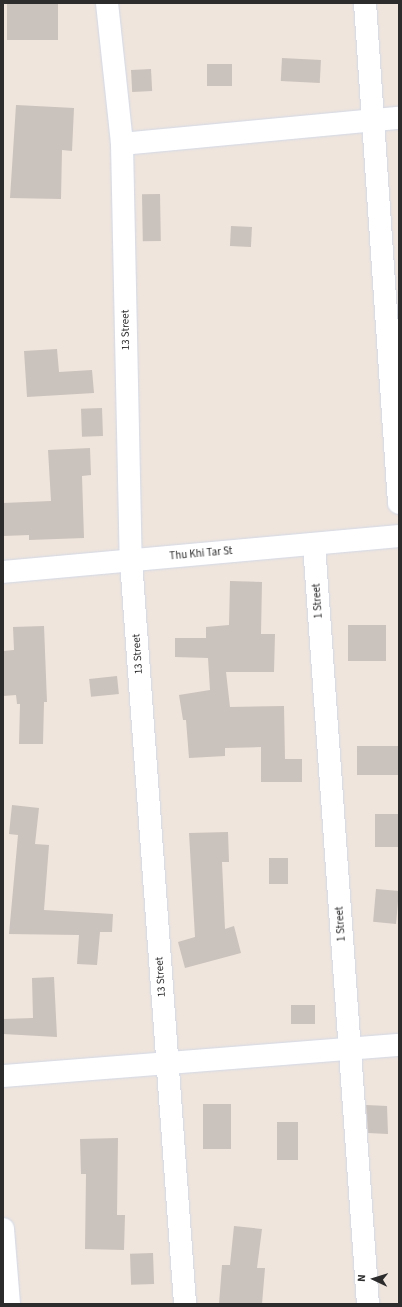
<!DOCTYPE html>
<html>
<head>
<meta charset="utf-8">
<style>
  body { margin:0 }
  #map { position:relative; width:402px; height:1307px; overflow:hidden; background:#efe5dd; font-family:"Source Sans 3",sans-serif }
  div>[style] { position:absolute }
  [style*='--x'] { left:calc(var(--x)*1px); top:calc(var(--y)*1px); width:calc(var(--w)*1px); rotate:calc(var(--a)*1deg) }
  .building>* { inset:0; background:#cac2bc; transform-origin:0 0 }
  .roads { filter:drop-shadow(0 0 1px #d2d8e6) drop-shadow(0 0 1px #d2d8e6) }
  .minor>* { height:22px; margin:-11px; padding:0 11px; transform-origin:11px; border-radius:11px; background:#fff }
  span { translate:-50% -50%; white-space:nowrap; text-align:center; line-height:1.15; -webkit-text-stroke:4px #fff; paint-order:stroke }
  .street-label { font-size:11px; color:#2c2c2c }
  .frame { position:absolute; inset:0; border:4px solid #2c2c2c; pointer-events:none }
  .north { position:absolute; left:354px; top:1259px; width:40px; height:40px; -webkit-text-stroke:3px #fff; paint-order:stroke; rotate:274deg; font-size:11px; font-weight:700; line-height:16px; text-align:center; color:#2c2c2c }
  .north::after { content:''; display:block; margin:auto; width:14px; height:18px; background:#2c2c2c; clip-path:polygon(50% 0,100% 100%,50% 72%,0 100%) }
</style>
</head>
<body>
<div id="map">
  <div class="building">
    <div style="left:7px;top:3px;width:51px;height:37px"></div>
    <div style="left:282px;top:58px;width:39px;height:23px;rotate:3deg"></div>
    <div style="left:232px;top:64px;width:22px;height:25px;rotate:90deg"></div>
    <div style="left:151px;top:69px;width:22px;height:20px;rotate:87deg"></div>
    <div style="clip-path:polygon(16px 105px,74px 108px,72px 151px,62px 150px,61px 199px,10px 198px)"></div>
    <div style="left:160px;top:194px;width:47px;height:18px;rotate:89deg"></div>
    <div style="left:231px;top:226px;width:21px;height:20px;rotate:3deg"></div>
    <div style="clip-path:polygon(57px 349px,59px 372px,92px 370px,94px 393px,27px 397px,24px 351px)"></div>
    <div style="left:102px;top:408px;width:28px;height:21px;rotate:88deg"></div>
    <div style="clip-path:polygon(90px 448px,91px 475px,82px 476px,84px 538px,29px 540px,29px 535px,3px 536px,3px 503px,51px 501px,48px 450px)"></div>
    <div style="clip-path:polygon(230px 581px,262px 582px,261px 634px,275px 634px,274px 672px,226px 672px,230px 707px,284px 706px,285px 759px,302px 759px,302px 782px,261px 782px,261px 747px,225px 748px,225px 756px,189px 758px,186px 720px,183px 720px,179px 695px,210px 690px,208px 658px,175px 657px,175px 638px,206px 638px,206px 627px,229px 625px)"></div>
    <div style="left:348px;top:625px;width:38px;height:36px"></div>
    <div style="clip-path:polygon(44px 626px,47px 702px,44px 702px,43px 744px,19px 744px,20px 704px,17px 704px,16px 695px,3px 696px,3px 651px,14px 650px,13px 627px)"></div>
    <div style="left:117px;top:676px;width:18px;height:28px;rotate:84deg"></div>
    <div style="left:399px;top:746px;width:29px;height:42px;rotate:90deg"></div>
    <div style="clip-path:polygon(12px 805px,39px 808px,35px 844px,49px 845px,44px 910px,113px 914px,112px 932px,100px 932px,97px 965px,77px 964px,79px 935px,9px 934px,18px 835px,9px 834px)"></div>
    <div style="left:399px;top:814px;width:33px;height:24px;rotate:90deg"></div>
    <div style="clip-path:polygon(228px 832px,229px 862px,222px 862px,225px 929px,234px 926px,241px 953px,185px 968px,178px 942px,195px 937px,189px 833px)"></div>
    <div style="left:269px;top:858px;width:19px;height:26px"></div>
    <div style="left:376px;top:889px;width:23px;height:33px;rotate:5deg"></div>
    <div style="clip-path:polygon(54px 977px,57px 1037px,3px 1034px,3px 1019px,33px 1018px,32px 978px)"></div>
    <div style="left:291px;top:1005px;width:24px;height:19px"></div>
    <div style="left:203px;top:1104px;width:28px;height:45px"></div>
    <div style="clip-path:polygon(366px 1105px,387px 1106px,388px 1134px,368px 1133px)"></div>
    <div style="left:277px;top:1122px;width:21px;height:38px"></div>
    <div style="clip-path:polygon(118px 1138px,117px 1215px,125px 1215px,124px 1250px,85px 1249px,86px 1174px,81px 1174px,80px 1139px)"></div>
    <div style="clip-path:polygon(234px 1226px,262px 1229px,257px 1268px,265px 1268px,262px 1304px,219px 1304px,222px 1265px,230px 1265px)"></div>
    <div style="left:153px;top:1253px;width:31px;height:23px;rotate:88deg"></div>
  </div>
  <div class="roads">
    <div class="minor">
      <div style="--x:107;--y:3;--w:142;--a:83.9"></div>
      <div style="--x:122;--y:144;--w:417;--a:88.8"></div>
      <div style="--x:131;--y:561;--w:745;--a:85.84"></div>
      <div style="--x:365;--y:3;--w:501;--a:86.11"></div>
      <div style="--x:122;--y:144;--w:278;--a:-5.4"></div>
      <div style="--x:314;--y:544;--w:762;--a:85.94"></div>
      <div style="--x:3;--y:572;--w:398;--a:-5.2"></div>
      <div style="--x:3;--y:1076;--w:397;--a:-4.5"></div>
      <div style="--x:3;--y:1229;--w:75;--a:85.4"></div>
    </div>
  </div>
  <div class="street-label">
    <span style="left:126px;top:330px;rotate:-91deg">13 Street</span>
    <span style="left:201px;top:554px;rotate:-5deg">Thu Khi Tar St</span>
    <span style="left:318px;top:601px;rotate:-94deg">1 Street</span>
    <span style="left:138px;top:654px;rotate:-94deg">13 Street</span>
    <span style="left:341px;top:924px;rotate:-94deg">1 Street</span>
    <span style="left:161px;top:977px;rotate:-94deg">13 Street</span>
  </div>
  <div class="frame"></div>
  <div class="north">N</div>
</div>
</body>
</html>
